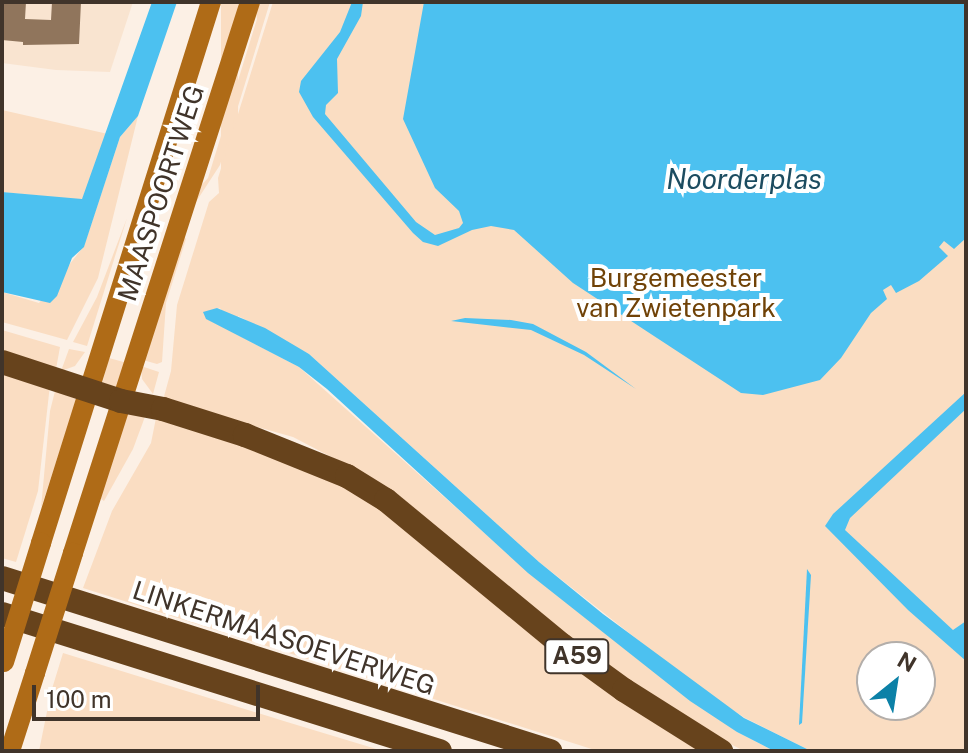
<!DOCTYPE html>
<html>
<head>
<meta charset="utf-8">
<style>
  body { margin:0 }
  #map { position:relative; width:968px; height:753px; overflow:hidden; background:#fcf0e5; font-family:"Public Sans",sans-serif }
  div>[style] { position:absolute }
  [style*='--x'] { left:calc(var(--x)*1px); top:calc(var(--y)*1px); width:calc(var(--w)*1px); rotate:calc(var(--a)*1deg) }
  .built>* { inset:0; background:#f9e4d0 }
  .green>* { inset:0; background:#faddc2; transform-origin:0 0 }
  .water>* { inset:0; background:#4cc1f0 }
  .building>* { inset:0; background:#90755c }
  .secondary>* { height:20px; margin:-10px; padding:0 10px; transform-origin:10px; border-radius:10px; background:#af6b17 }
  .highway>* { height:24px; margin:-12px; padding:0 12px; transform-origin:12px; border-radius:12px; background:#67431c }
  .secondary-bridge>* { height:20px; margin:-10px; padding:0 10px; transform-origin:10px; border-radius:10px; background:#af6b17 }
  span { translate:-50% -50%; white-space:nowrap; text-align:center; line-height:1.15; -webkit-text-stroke:8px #fff; paint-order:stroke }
  .shield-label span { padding:2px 6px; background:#fff; border:2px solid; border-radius:6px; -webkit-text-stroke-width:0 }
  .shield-label { font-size:24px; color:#40342a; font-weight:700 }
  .street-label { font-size:26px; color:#40342a }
  .park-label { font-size:26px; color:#704207 }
  .water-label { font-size:28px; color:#1c4c60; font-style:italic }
  .frame { position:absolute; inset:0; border:4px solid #40342a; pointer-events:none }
  .north { position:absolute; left:856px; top:641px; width:80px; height:80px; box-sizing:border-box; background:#fff; border:2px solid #b3aeaa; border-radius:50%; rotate:30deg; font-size:22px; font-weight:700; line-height:32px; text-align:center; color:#40342a }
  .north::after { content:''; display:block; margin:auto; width:28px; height:36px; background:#0c81a7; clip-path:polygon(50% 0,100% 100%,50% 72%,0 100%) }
  .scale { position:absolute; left:32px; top:685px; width:228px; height:36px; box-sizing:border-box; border:4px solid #40342a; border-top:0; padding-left:10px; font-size:24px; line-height:28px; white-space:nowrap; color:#40342a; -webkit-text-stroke:6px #fff; paint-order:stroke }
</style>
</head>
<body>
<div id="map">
  <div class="built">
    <div style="clip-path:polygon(2px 2px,133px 2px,110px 72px,56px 70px,2px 63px)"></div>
  </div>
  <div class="green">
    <div style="left:221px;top:2px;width:17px;height:366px"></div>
    <div style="clip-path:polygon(255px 2px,270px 2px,220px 165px,194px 205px,194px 193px,208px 178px,257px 19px)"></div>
    <div style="clip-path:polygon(evenodd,273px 2px,966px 2px,966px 751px,811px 751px,745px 718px,699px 688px,539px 562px,309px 354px,227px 310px,217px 308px,207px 319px,299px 367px,528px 572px,737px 732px,774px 751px,744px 751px,715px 736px,591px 656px,364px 474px,293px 437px,163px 400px,171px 371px,177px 305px,209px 202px,219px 193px,218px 178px,273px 2px,872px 657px,920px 657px,920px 705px,872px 705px,872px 657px)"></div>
    <div style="clip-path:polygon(2px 110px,108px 134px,82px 200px,2px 192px)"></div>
    <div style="clip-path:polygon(138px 116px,98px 278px,67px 340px,2px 322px,2px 292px,39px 303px,84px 246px,120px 137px)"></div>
    <div style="clip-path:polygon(127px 218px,87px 346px,73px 342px,97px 297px)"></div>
    <div style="clip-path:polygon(182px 234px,186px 239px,166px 303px,162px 362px,157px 364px,143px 360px)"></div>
    <div style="clip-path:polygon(2px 330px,60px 347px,56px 369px,2px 351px)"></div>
    <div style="clip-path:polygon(69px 349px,85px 352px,75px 366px,61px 371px)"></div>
    <div style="left:109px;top:358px;width:16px;height:31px;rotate:15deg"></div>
    <div style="clip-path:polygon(141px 366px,159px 372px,153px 394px,142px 379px)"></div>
    <div style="clip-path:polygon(2px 371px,50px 385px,38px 491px,16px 562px,2px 558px)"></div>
    <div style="clip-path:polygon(56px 387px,77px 398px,41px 508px,50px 411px)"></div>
    <div style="clip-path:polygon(126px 412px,146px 414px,133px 449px,104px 501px,98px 497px)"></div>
    <div style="clip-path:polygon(156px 418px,228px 439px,348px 486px,709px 751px,598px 751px,83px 588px,112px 511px,151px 443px)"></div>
    <div style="clip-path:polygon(63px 653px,287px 722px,383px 751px,39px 751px,51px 692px)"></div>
  </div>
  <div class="water">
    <div style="clip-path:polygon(152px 2px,177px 2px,138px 116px,120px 137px,84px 247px,72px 258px,57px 296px,50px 303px,2px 292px,2px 192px,82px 199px)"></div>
    <div style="clip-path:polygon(352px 2px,363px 2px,361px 16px,337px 59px,338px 93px,326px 105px,325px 114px,416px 222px,435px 235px,459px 228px,463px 223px,459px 211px,435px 188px,403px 119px,424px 2px,966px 2px,966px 238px,954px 249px,944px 241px,939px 247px,948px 256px,919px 281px,896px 293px,891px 285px,883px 290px,887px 299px,871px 313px,841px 358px,820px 380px,763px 395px,741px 393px,573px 283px,514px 230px,491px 226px,472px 230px,438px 246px,423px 242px,413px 233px,313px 117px,299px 92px,301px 81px,340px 32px)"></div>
    <div style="clip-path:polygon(217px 308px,265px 328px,309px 354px,539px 562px,603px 614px,744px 718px,811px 751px,774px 751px,737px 732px,690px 701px,528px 573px,327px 389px,299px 367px,206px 319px,203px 312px)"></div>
    <div style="clip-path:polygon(465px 318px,511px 320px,533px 324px,586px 352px,636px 389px,584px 355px,531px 330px,451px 321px)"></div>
    <div style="clip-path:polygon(966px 392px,966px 409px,850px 518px,845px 530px,953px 630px,966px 621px,966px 661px,908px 610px,825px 526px,833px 514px)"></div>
    <div style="clip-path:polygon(807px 569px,811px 575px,802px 723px,799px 725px)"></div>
  </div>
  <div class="building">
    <div style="clip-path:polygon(2px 2px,26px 2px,25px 19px,51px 20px,52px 2px,81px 2px,79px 44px,23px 45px,23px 42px,2px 40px)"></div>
  </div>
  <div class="secondary">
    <div style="--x:41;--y:543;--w:567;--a:-72.56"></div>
    <div style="--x:73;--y:553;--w:579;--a:-72.19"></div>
    <div style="--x:10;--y:751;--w:82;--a:-72.2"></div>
  </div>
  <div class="highway">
    <div style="--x:2;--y:362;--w:125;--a:18.1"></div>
    <div style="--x:121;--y:401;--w:43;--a:10.8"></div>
    <div style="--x:163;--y:409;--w:86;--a:17.6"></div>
    <div style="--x:245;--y:435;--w:110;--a:21.9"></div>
    <div style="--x:347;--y:476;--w:46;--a:31.6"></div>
    <div style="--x:386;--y:500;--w:228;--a:39.5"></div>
    <div style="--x:562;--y:645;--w:77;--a:36"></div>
    <div style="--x:624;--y:690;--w:115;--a:32.2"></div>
    <div style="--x:2;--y:578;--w:575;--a:17.52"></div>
    <div style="--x:2;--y:614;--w:459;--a:17.4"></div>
  </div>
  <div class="secondary-bridge">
    <div style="--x:4;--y:662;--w:125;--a:-72.7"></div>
    <div style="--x:35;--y:673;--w:126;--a:-72.4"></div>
  </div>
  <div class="shield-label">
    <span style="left:577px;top:656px">A59</span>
  </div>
  <div class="street-label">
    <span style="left:161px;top:193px;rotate:-72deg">MAASPOORTWEG</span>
    <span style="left:284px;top:638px;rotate:18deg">LINKERMAASOEVERWEG</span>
  </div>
  <div class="park-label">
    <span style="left:676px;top:293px">Burgemeester<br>van Zwietenpark</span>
  </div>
  <div class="water-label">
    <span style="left:744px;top:179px">Noorderplas</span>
  </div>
  <div class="frame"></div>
  <div class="north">N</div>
  <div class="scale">100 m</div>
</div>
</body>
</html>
